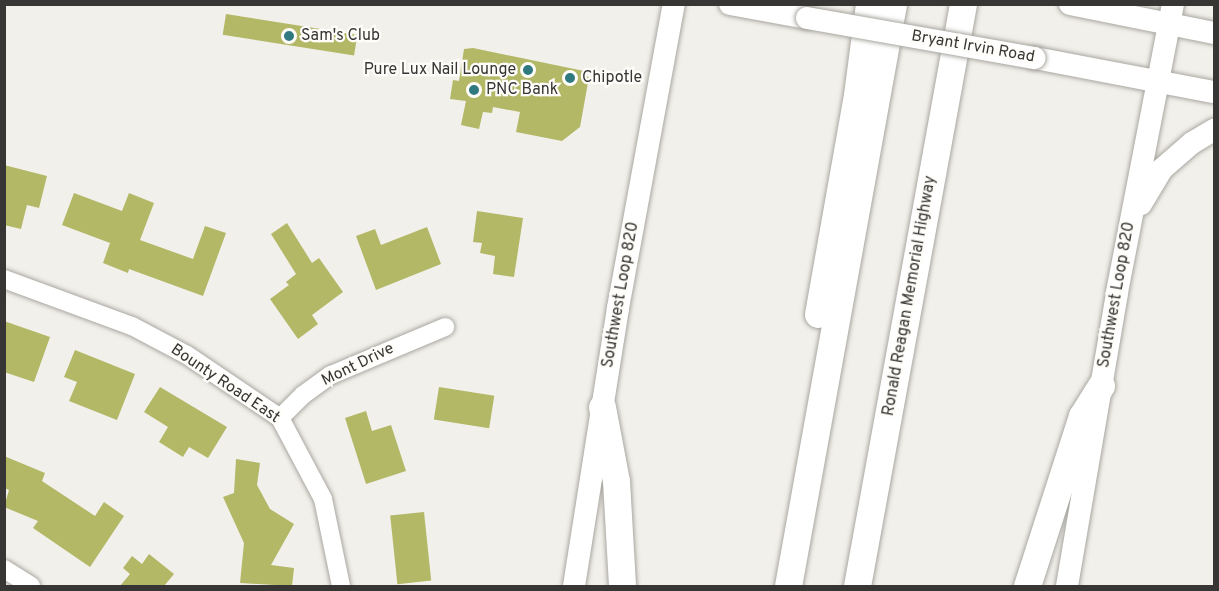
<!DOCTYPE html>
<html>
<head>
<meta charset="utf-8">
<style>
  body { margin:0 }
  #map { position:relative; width:1219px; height:591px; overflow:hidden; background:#f2f0ea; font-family:Overpass,sans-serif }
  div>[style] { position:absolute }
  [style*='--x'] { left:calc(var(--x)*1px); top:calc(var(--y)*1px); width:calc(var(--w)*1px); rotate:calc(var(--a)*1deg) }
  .building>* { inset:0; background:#b3b867; transform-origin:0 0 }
  .roads { filter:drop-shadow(0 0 2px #a9a7a1) drop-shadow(0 0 2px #a9a7a1) }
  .minor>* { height:18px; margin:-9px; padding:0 9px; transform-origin:9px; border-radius:9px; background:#fff }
  .major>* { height:22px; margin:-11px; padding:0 11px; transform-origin:11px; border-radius:11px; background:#fff }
  .highway>* { height:27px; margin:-13.5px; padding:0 13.5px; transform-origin:13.5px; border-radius:13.5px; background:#fff }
  .bridges { filter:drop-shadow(0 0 2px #a9a7a1) drop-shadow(0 0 2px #a9a7a1) }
  .major-bridge>* { height:22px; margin:-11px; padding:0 11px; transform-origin:11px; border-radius:11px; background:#fff }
  .dots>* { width:16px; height:16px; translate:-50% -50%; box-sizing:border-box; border:3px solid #fffdfa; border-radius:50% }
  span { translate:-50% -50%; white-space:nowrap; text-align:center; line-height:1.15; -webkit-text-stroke:4.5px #fffdfa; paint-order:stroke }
  .poi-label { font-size:16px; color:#373634 }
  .left { translate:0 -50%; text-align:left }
  .right { translate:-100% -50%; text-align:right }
  .street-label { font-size:16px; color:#373634 }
  .frame { position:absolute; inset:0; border:6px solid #373634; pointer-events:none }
</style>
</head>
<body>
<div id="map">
  <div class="building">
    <div style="left:226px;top:14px;width:133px;height:21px;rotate:9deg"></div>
    <div style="clip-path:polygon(473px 48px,584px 71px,583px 76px,589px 77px,580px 127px,562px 141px,516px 132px,520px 112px,493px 107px,492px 113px,483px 112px,479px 129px,461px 125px,466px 101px,450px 99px,453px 80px,459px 81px,464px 49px)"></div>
    <div style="clip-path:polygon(4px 165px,47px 176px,39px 208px,27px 205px,21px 229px,4px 225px)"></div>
    <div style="clip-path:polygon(74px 193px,122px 211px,129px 193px,154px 203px,140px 240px,193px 259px,205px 226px,226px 233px,203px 296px,129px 269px,128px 273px,103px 263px,110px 243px,62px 225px)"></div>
    <div style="clip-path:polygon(477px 211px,523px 218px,514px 277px,493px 274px,495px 256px,480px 253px,482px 243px,473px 242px)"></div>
    <div style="clip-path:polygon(287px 223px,312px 263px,319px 258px,343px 292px,312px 315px,318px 324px,298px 339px,270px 299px,289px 285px,286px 282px,296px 274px,271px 234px)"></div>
    <div style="clip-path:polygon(427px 227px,441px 264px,376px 290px,356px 236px,375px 229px,381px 245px)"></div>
    <div style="clip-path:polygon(4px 321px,50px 337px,34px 382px,4px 372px)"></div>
    <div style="clip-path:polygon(75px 350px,135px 374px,117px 420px,69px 401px,77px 382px,64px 377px)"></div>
    <div style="clip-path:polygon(160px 387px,227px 427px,208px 458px,189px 447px,183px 457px,159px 442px,168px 427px,144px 412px)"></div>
    <div style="left:439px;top:387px;width:56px;height:33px;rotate:9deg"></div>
    <div style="clip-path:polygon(366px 411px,372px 431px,391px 425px,406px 471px,366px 484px,345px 418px)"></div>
    <div style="clip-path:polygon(4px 456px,45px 473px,42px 481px,95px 516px,104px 502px,124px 516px,90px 567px,33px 528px,38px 521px,4px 507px,9px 490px,4px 488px)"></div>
    <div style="clip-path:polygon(236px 459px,260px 463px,257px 485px,270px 509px,294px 524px,271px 565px,294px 568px,292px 586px,240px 583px,244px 543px,223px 497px,234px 493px)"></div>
    <div style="left:424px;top:512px;width:69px;height:34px;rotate:84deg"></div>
    <div style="clip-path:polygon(149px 554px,174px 574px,164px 586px,120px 586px,130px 574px,123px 568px,132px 556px,142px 564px)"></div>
  </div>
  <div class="roads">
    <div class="minor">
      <div style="--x:4;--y:279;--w:136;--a:20.2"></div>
      <div style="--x:132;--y:326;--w:62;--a:27.8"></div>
      <div style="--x:187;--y:355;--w:112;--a:34.1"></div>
      <div style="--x:280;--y:418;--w:92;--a:62"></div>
      <div style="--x:323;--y:499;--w:89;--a:78.3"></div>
      <div style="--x:280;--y:418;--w:33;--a:-45"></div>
      <div style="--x:303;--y:395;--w:34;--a:-36"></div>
      <div style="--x:331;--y:375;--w:124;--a:-22.8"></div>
      <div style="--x:4;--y:569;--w:32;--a:32"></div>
    </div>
    <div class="major">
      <div style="--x:730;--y:4;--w:78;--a:10.3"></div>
      <div style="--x:1070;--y:4;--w:147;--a:11.4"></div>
      <div style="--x:1035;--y:58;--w:182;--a:10.8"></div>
      <div style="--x:1141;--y:204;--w:41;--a:-59"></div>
      <div style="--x:1162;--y:169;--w:40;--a:-41"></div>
      <div style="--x:1192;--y:143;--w:26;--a:-31"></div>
      <div style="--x:574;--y:586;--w:281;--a:-81"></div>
      <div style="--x:618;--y:308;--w:309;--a:-79.6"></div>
      <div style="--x:1067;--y:586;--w:298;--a:-80.3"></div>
      <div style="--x:1117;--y:292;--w:293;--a:-79"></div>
    </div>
    <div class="highway">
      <div style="--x:818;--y:314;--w:222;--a:-79.9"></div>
      <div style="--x:857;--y:95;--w:92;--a:-82.5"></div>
      <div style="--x:602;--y:407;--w:75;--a:79.3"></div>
      <div style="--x:616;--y:481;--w:105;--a:86.7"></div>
      <div style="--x:788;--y:586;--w:591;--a:-79.77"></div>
      <div style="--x:857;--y:586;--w:592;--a:-79.68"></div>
      <div style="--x:1027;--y:586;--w:179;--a:-72.1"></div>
      <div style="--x:1082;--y:416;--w:36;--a:-58"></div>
    </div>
  </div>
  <div class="bridges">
    <div class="major-bridge">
      <div style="--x:807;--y:18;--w:231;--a:10"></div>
    </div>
  </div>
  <div class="dots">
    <div style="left:289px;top:36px;background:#317981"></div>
    <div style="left:528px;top:70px;background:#317981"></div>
    <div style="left:570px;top:78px;background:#317981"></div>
    <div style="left:474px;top:90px;background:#317981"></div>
  </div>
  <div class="poi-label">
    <span class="left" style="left:301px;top:36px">Sam's Club</span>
    <span class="right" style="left:516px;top:70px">Pure Lux Nail Lounge</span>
    <span class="left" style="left:582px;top:78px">Chipotle</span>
    <span class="left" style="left:486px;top:90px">PNC Bank</span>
  </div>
  <div class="street-label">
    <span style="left:973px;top:47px;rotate:10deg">Bryant Irvin Road</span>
    <span style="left:621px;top:295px;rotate:-80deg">Southwest Loop 820</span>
    <span style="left:1117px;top:295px;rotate:-80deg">Southwest Loop 820</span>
    <span style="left:910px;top:296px;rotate:-80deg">Ronald Reagan Memorial Highway</span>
    <span style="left:358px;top:365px;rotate:-26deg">Mont Drive</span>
    <span style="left:225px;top:384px;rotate:34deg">Bounty Road East</span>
  </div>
  <div class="frame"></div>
</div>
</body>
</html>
